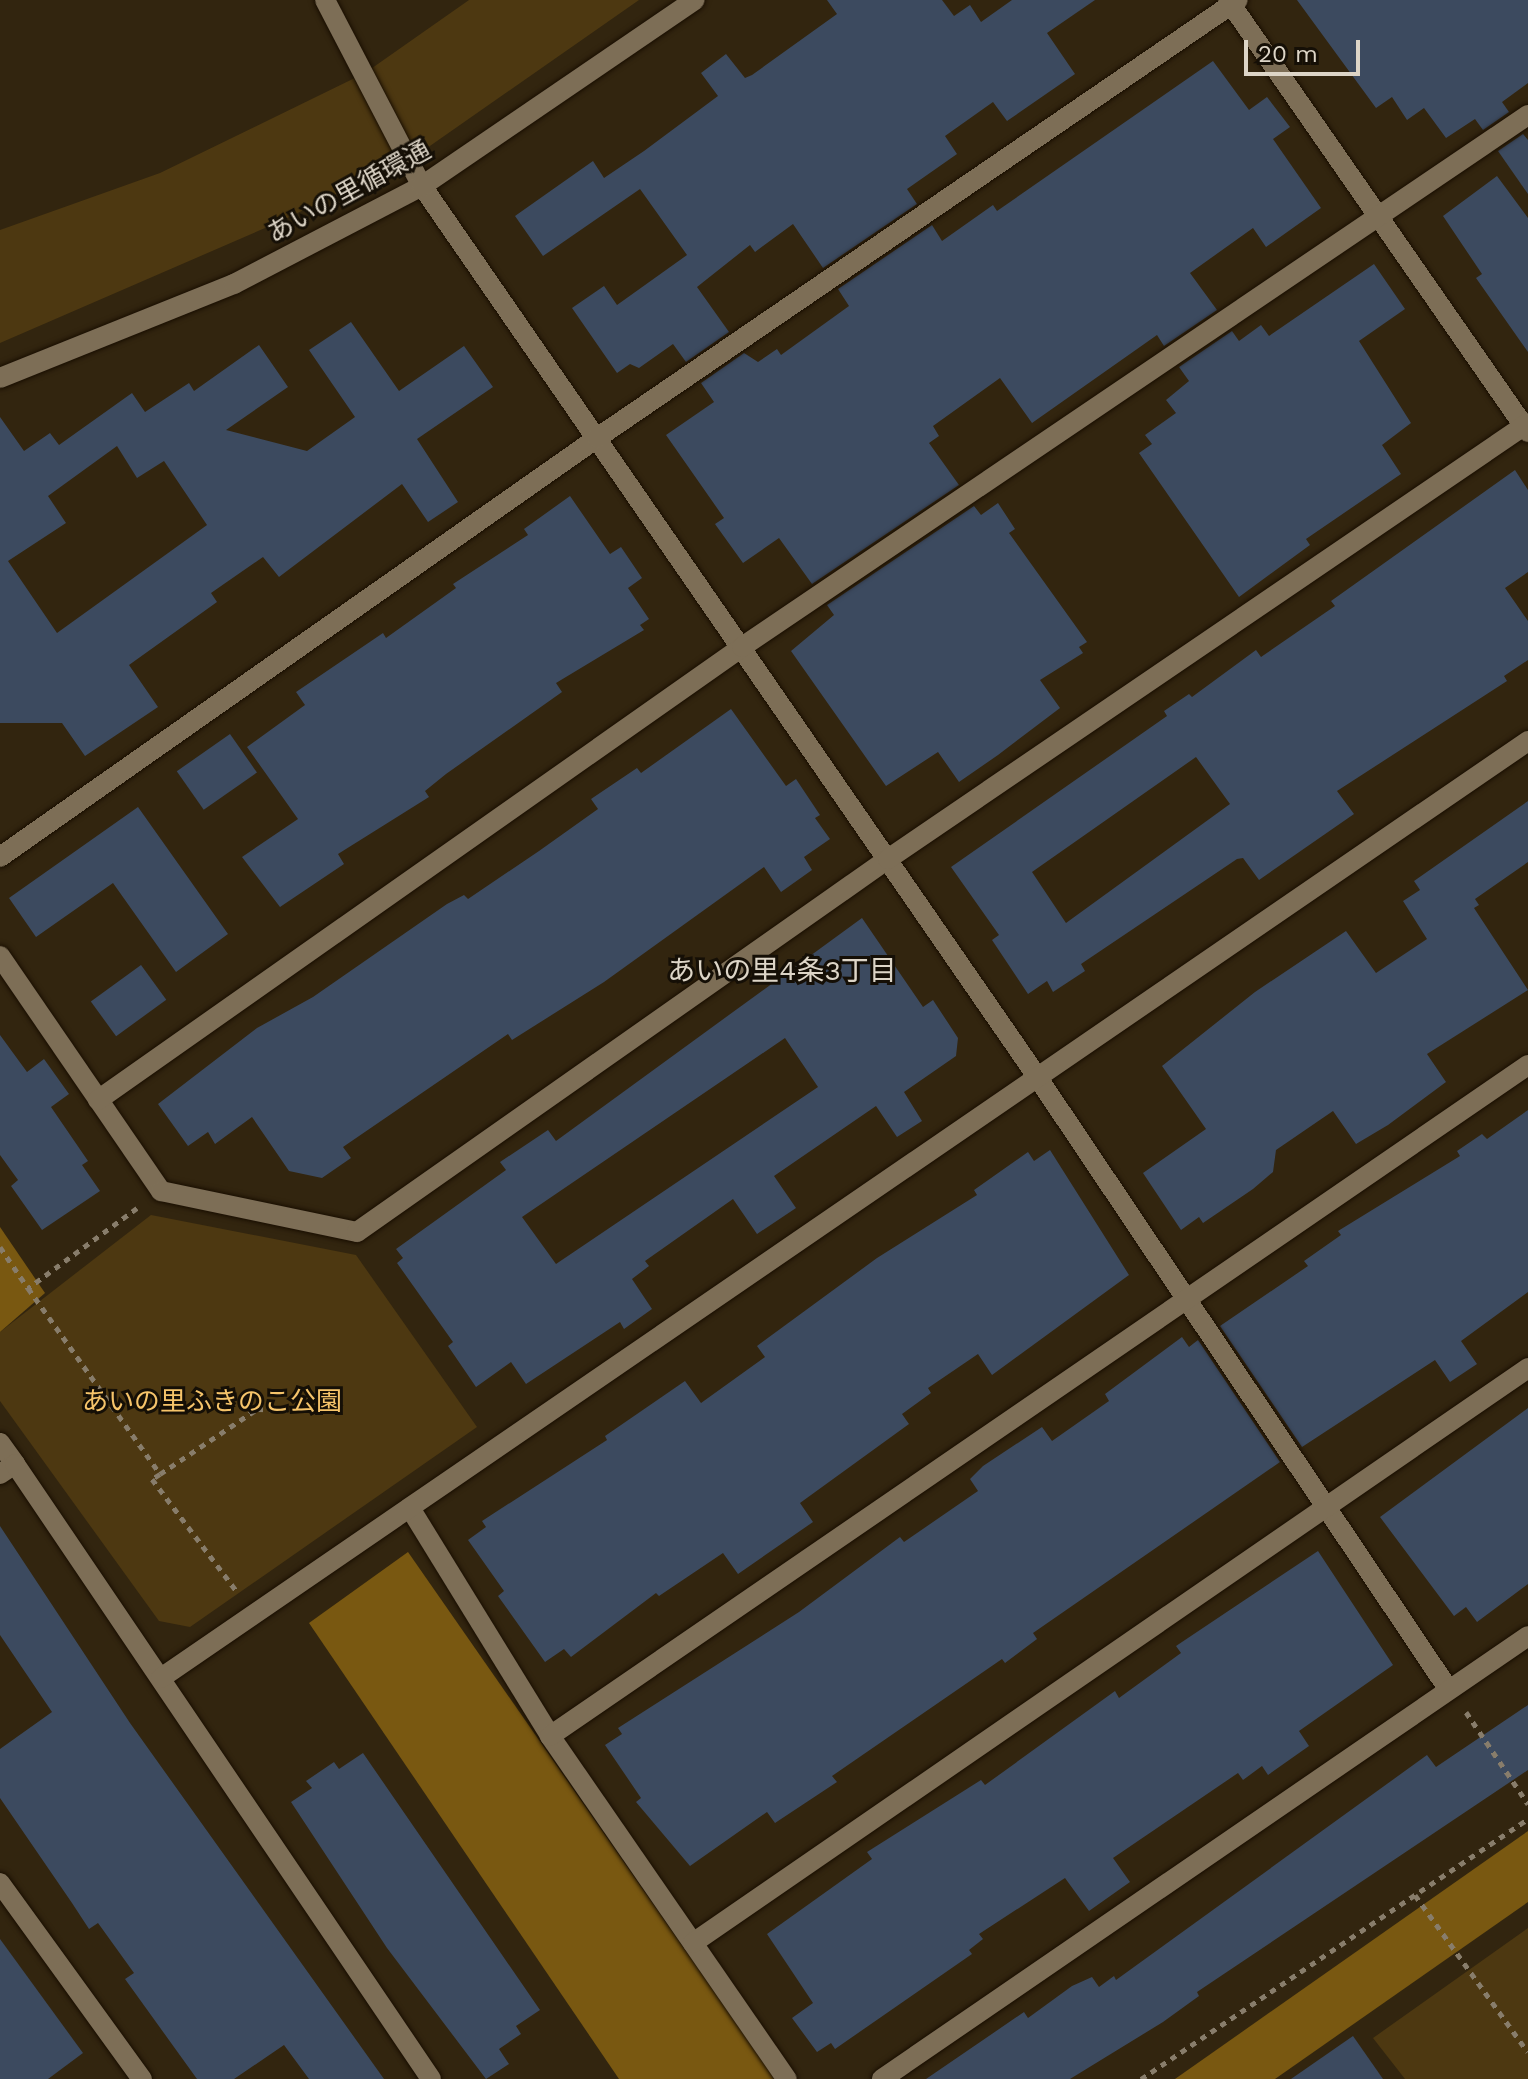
<!DOCTYPE html>
<html>
<head>
<meta charset="utf-8">
<style>
  body { margin:0 }
  #map { position:relative; width:1528px; height:2079px; overflow:hidden; background:#32250f; font-family:"Work Sans","Noto Sans JP",sans-serif }
  div>[style] { position:absolute }
  [style*='--x'] { left:calc(var(--x)*1px); top:calc(var(--y)*1px); width:calc(var(--w)*1px); rotate:calc(var(--a)*1deg) }
  .green>* { inset:0; background:#4d3811 }
  .forest>* { inset:0; background:#795811 }
  .building>* { inset:0; background:#3c4a5f; transform-origin:0 0 }
  .path>* { height:5px; margin-top:-2.5px; transform-origin:0; background:repeating-linear-gradient(90deg,#887d6b 0 6px,transparent 0 12px) }
  .roads { filter:drop-shadow(0 0 2px #190e00) drop-shadow(0 0 2px #190e00) }
  .lane>* { height:20px; margin:-10px; padding:0 10px; transform-origin:10px; border-radius:10px; background:#7d6e56 }
  .street>* { height:20px; margin:-10px; padding:0 10px; transform-origin:10px; border-radius:10px; background:#7d6e56 }
  .secondary>* { height:20px; margin:-10px; padding:0 10px; transform-origin:10px; border-radius:10px; background:#7d6e56 }
  span { translate:-50% -50%; white-space:nowrap; text-align:center; line-height:1.15; -webkit-text-stroke:6px #150f06; paint-order:stroke }
  .street-label { font-size:26px; color:#ddd5c7 }
  .park-label { font-size:26px; color:#f6c46a }
  .neighbourhood-label { font-size:28px; color:#ddd5c7 }
  .scale { position:absolute; left:1244px; top:40px; width:116px; height:36px; box-sizing:border-box; border:4px solid #ddd5c7; border-top:0; padding-left:10px; font-size:24px; line-height:28px; white-space:nowrap; color:#ddd5c7; -webkit-text-stroke:6px #150f06; paint-order:stroke }
</style>
</head>
<body>
<div id="map">
  <div class="green">
    <div style="clip-path:polygon(469px 0,639px 0,417px 155px,279px 222px,0 343px,0 230px,160px 173px,365px 73px)"></div>
    <div style="clip-path:polygon(151px 1215px,356px 1255px,477px 1427px,190px 1627px,159px 1621px,0 1401px,0 1332px)"></div>
    <div style="clip-path:polygon(1528px 1928px,1528px 2079px,1405px 2079px,1373px 2038px)"></div>
  </div>
  <div class="forest">
    <div style="clip-path:polygon(0 1227px,45px 1293px,0 1332px)"></div>
    <div style="clip-path:polygon(408px 1552px,775px 2079px,619px 2079px,309px 1623px)"></div>
    <div style="clip-path:polygon(1528px 1831px,1528px 1902px,1275px 2079px,1175px 2079px)"></div>
  </div>
  <div class="building">
    <div style="clip-path:polygon(827px 0,942px 0,954px 16px,970px 5px,981px 22px,1012px 0,1095px 0,1047px 33px,1075px 74px,1007px 121px,993px 102px,945px 136px,957px 154px,907px 189px,917px 204px,823px 268px,793px 224px,755px 252px,750px 245px,697px 287px,729px 332px,686px 362px,673px 344px,639px 368px,630px 364px,617px 373px,572px 308px,604px 286px,617px 305px,687px 255px,640px 189px,543px 256px,515px 216px,593px 161px,604px 178px,644px 151px,718px 96px,701px 73px,726px 54px,745px 78px,752px 75px,837px 14px)"></div>
    <div style="clip-path:polygon(1297px 0,1528px 0,1528px 83px,1502px 102px,1509px 112px,1483px 130px,1475px 119px,1446px 138px,1424px 108px,1407px 120px,1392px 97px,1376px 108px)"></div>
    <div style="clip-path:polygon(1213px 61px,1249px 110px,1267px 97px,1290px 127px,1273px 139px,1321px 208px,1266px 247px,1253px 228px,1190px 273px,1217px 310px,1164px 346px,1157px 335px,1032px 423px,1000px 378px,933px 426px,939px 436px,929px 443px,959px 485px,812px 584px,779px 538px,743px 563px,715px 524px,724px 518px,666px 435px,714px 402px,701px 383px,744px 353px,758px 362px,777px 349px,781px 355px,849px 306px,838px 289px,932px 225px,942px 241px,993px 205px,997px 211px)"></div>
    <div style="clip-path:polygon(1523px 134px,1528px 140px,1528px 194px,1498px 151px)"></div>
    <div style="clip-path:polygon(1497px 176px,1528px 218px,1528px 352px,1476px 278px,1482px 274px,1443px 216px)"></div>
    <div style="clip-path:polygon(1374px 264px,1405px 309px,1359px 341px,1411px 423px,1382px 445px,1401px 474px,1306px 539px,1310px 545px,1239px 597px,1139px 453px,1152px 444px,1145px 435px,1176px 413px,1166px 400px,1189px 381px,1179px 367px,1232px 331px,1239px 341px,1261px 325px,1269px 336px)"></div>
    <div style="clip-path:polygon(evenodd,351px 322px,399px 391px,464px 346px,493px 387px,417px 439px,458px 502px,428px 522px,402px 484px,279px 577px,263px 557px,211px 593px,217px 602px,129px 665px,158px 707px,85px 756px,62px 723px,0 723px,0 417px,24px 451px,50px 433px,59px 445px,132px 393px,145px 412px,189px 383px,194px 391px,259px 345px,288px 387px,226px 430px,307px 451px,355px 417px,309px 350px,351px 322px,117px 446px,137px 478px,164px 461px,207px 525px,57px 633px,8px 561px,66px 523px,48px 496px,117px 446px)"></div>
    <div style="clip-path:polygon(evenodd,1515px 470px,1528px 490px,1528px 572px,1505px 588px,1528px 621px,1528px 660px,1504px 676px,1507px 681px,1337px 791px,1354px 814px,1259px 880px,1243px 858px,1237px 859px,1081px 964px,1085px 971px,1053px 992px,1047px 981px,1028px 994px,992px 940px,999px 935px,951px 867px,1167px 716px,1164px 711px,1189px 694px,1192px 697px,1256px 650px,1261px 657px,1335px 606px,1331px 601px,1515px 470px,1196px 757px,1230px 804px,1066px 923px,1032px 872px,1196px 757px)"></div>
    <div style="clip-path:polygon(570px 496px,610px 554px,621px 547px,642px 578px,628px 588px,649px 619px,640px 625px,644px 630px,556px 683px,562px 692px,446px 774px,425px 791px,429px 797px,338px 854px,344px 864px,280px 907px,242px 857px,298px 819px,247px 747px,305px 705px,296px 692px,383px 633px,386px 638px,456px 588px,453px 584px,528px 535px,524px 529px)"></div>
    <div style="clip-path:polygon(998px 503px,1015px 529px,1009px 533px,1087px 642px,1079px 647px,1083px 653px,1040px 680px,1060px 708px,998px 755px,959px 782px,938px 752px,886px 786px,791px 651px,834px 615px,827px 605px,974px 506px,981px 515px)"></div>
    <div style="clip-path:polygon(731px 709px,786px 786px,796px 779px,820px 815px,815px 818px,830px 839px,804px 857px,812px 870px,781px 892px,764px 867px,604px 982px,512px 1040px,508px 1034px,343px 1147px,351px 1158px,322px 1178px,289px 1171px,252px 1117px,215px 1144px,208px 1132px,188px 1146px,158px 1104px,257px 1028px,313px 997px,447px 904px,464px 895px,468px 899px,539px 851px,598px 809px,591px 799px,637px 768px,641px 773px)"></div>
    <div style="left:230px;top:734px;width:47px;height:65px;rotate:55deg"></div>
    <div style="clip-path:polygon(1528px 801px,1528px 862px,1475px 899px,1479px 905px,1474px 908px,1528px 990px,1427px 1054px,1446px 1082px,1388px 1125px,1356px 1144px,1333px 1111px,1276px 1150px,1273px 1172px,1253px 1189px,1203px 1223px,1199px 1217px,1181px 1230px,1143px 1173px,1206px 1129px,1162px 1066px,1255px 992px,1346px 931px,1376px 973px,1427px 939px,1403px 901px,1420px 890px,1414px 881px)"></div>
    <div style="clip-path:polygon(138px 807px,228px 934px,176px 972px,113px 883px,36px 937px,9px 898px)"></div>
    <div style="clip-path:polygon(evenodd,862px 918px,923px 1007px,933px 1000px,958px 1038px,956px 1056px,904px 1092px,922px 1121px,897px 1137px,876px 1106px,774px 1176px,796px 1208px,757px 1234px,733px 1199px,645px 1261px,649px 1266px,632px 1279px,652px 1309px,624px 1329px,620px 1322px,526px 1384px,511px 1362px,476px 1387px,448px 1346px,453px 1342px,397px 1263px,403px 1258px,396px 1249px,506px 1170px,500px 1162px,548px 1130px,556px 1141px,862px 918px,785px 1038px,818px 1087px,556px 1264px,522px 1217px,785px 1038px)"></div>
    <div style="left:141px;top:965px;width:43px;height:62px;rotate:54deg"></div>
    <div style="clip-path:polygon(0 1035px,27px 1072px,44px 1059px,69px 1094px,51px 1107px,88px 1161px,82px 1165px,100px 1191px,42px 1230px,11px 1186px,18px 1180px,0 1155px)"></div>
    <div style="clip-path:polygon(1528px 1110px,1528px 1292px,1461px 1341px,1477px 1364px,1450px 1382px,1435px 1360px,1302px 1447px,1220px 1326px,1308px 1266px,1304px 1261px,1341px 1235px,1338px 1231px,1460px 1156px,1457px 1151px,1482px 1134px,1487px 1139px)"></div>
    <div style="clip-path:polygon(1050px 1150px,1129px 1275px,992px 1375px,978px 1354px,928px 1388px,931px 1393px,902px 1414px,909px 1424px,800px 1503px,813px 1522px,738px 1574px,723px 1553px,659px 1596px,656px 1593px,571px 1657px,564px 1649px,545px 1662px,498px 1596px,504px 1591px,468px 1540px,486px 1527px,482px 1521px,607px 1440px,605px 1436px,685px 1381px,701px 1403px,765px 1357px,757px 1346px,877px 1258px,977px 1195px,974px 1190px,1028px 1152px,1034px 1161px)"></div>
    <div style="clip-path:polygon(1182px 1337px,1189px 1347px,1198px 1340px,1280px 1462px,1033px 1633px,1037px 1639px,1005px 1663px,1002px 1659px,832px 1776px,837px 1782px,775px 1823px,767px 1812px,690px 1866px,636px 1802px,641px 1798px,605px 1745px,622px 1734px,618px 1728px,799px 1612px,900px 1537px,904px 1542px,978px 1491px,970px 1479px,983px 1466px,1042px 1427px,1052px 1441px,1109px 1401px,1105px 1394px)"></div>
    <div style="clip-path:polygon(1528px 1408px,1528px 1584px,1477px 1622px,1466px 1607px,1454px 1616px,1380px 1517px)"></div>
    <div style="clip-path:polygon(0 1526px,130px 1723px,384px 2079px,309px 2079px,284px 2045px,234px 2079px,197px 2079px,125px 1979px,134px 1973px,98px 1923px,89px 1929px,72px 1903px,0 1798px,0 1749px,52px 1712px,0 1635px)"></div>
    <div style="clip-path:polygon(1318px 1551px,1393px 1665px,1299px 1731px,1309px 1746px,1268px 1775px,1262px 1766px,1243px 1780px,1238px 1773px,1113px 1858px,1130px 1882px,1089px 1911px,1065px 1878px,979px 1934px,983px 1939px,969px 1950px,972px 1954px,835px 2049px,831px 2043px,817px 2052px,792px 2018px,813px 2003px,767px 1934px,872px 1859px,867px 1852px,981px 1780px,985px 1785px,1115px 1691px,1119px 1698px,1181px 1653px,1176px 1646px)"></div>
    <div style="clip-path:polygon(1528px 1705px,1528px 1770px,1197px 1992px,1199px 1996px,1163px 2022px,1070px 2079px,926px 2079px,1024px 2012px,1028px 2018px,1072px 1986px,1092px 1977px,1099px 1987px,1114px 1976px,1116px 1980px,1427px 1755px,1436px 1767px)"></div>
    <div style="clip-path:polygon(363px 1753px,540px 2010px,516px 2026px,521px 2034px,499px 2049px,509px 2064px,486px 2079px,387px 1948px,291px 1802px,312px 1788px,306px 1781px,334px 1762px,339px 1769px)"></div>
    <div style="clip-path:polygon(0 1939px,83px 2053px,48px 2079px,0 2079px)"></div>
    <div style="clip-path:polygon(1353px 2036px,1383px 2079px,1291px 2079px)"></div>
  </div>
  <div class="path">
    <div style="--x:137;--y:1208;--w:135;--a:143.7"></div>
    <div style="--x:28;--y:1288;--w:228;--a:54.6"></div>
    <div style="--x:160;--y:1474;--w:9;--a:148"></div>
    <div style="--x:152;--y:1479;--w:141;--a:53"></div>
    <div style="--x:0;--y:1247;--w:50;--a:55.7"></div>
    <div style="--x:160;--y:1474;--w:117;--a:-33.8"></div>
    <div style="--x:257;--y:1409;--w:49;--a:1.2"></div>
    <div style="--x:1466;--y:1712;--w:111;--a:56"></div>
    <div style="--x:1415;--y:1895;--w:193;--a:54.3"></div>
    <div style="--x:1141;--y:2079;--w:466;--a:-33.9"></div>
  </div>
  <div class="roads">
    <div class="lane">
      <div style="--x:325;--y:0;--w:210;--a:62.5"></div>
    </div>
    <div class="street">
      <div style="--x:1228;--y:0;--w:526;--a:55.22"></div>
      <div style="--x:422;--y:186;--w:1084;--a:55.37"></div>
      <div style="--x:1038;--y:1078;--w:737;--a:56.12"></div>
      <div style="--x:0;--y:857;--w:729;--a:-35.06"></div>
      <div style="--x:597;--y:438;--w:776;--a:-34.35"></div>
      <div style="--x:0;--y:956;--w:285;--a:55.6"></div>
      <div style="--x:161;--y:1191;--w:200;--a:11.8"></div>
      <div style="--x:357;--y:1232;--w:649;--a:-35.09"></div>
      <div style="--x:888;--y:859;--w:774;--a:-34.26"></div>
      <div style="--x:98;--y:1100;--w:787;--a:-35.12"></div>
      <div style="--x:742;--y:647;--w:949;--a:-34.09"></div>
      <div style="--x:0;--y:1443;--w:26;--a:54"></div>
      <div style="--x:0;--y:1474;--w:18;--a:-34"></div>
      <div style="--x:15;--y:1464;--w:742;--a:55.92"></div>
      <div style="--x:410;--y:1508;--w:268;--a:58.4"></div>
      <div style="--x:550;--y:1736;--w:417;--a:55.4"></div>
      <div style="--x:161;--y:1678;--w:1657;--a:-34.43"></div>
      <div style="--x:550;--y:1736;--w:1186;--a:-34.45"></div>
      <div style="--x:0;--y:1883;--w:242;--a:54.1"></div>
      <div style="--x:693;--y:1943;--w:1014;--a:-34.55"></div>
      <div style="--x:882;--y:2079;--w:783;--a:-34.44"></div>
    </div>
    <div class="secondary">
      <div style="--x:0;--y:378;--w:252;--a:-21.9"></div>
      <div style="--x:234;--y:284;--w:212;--a:-27.5"></div>
      <div style="--x:422;--y:186;--w:330;--a:-34.3"></div>
    </div>
  </div>
  <div class="street-label">
    <span style="left:349px;top:192px;rotate:-29deg">あいの里循環通</span>
  </div>
  <div class="park-label">
    <span style="left:212px;top:1402px">あいの里ふきのこ公園</span>
  </div>
  <div class="neighbourhood-label">
    <span style="left:782px;top:971px">あいの里4条3丁目</span>
  </div>
  <div class="scale">20 m</div>
</div>
</body>
</html>
